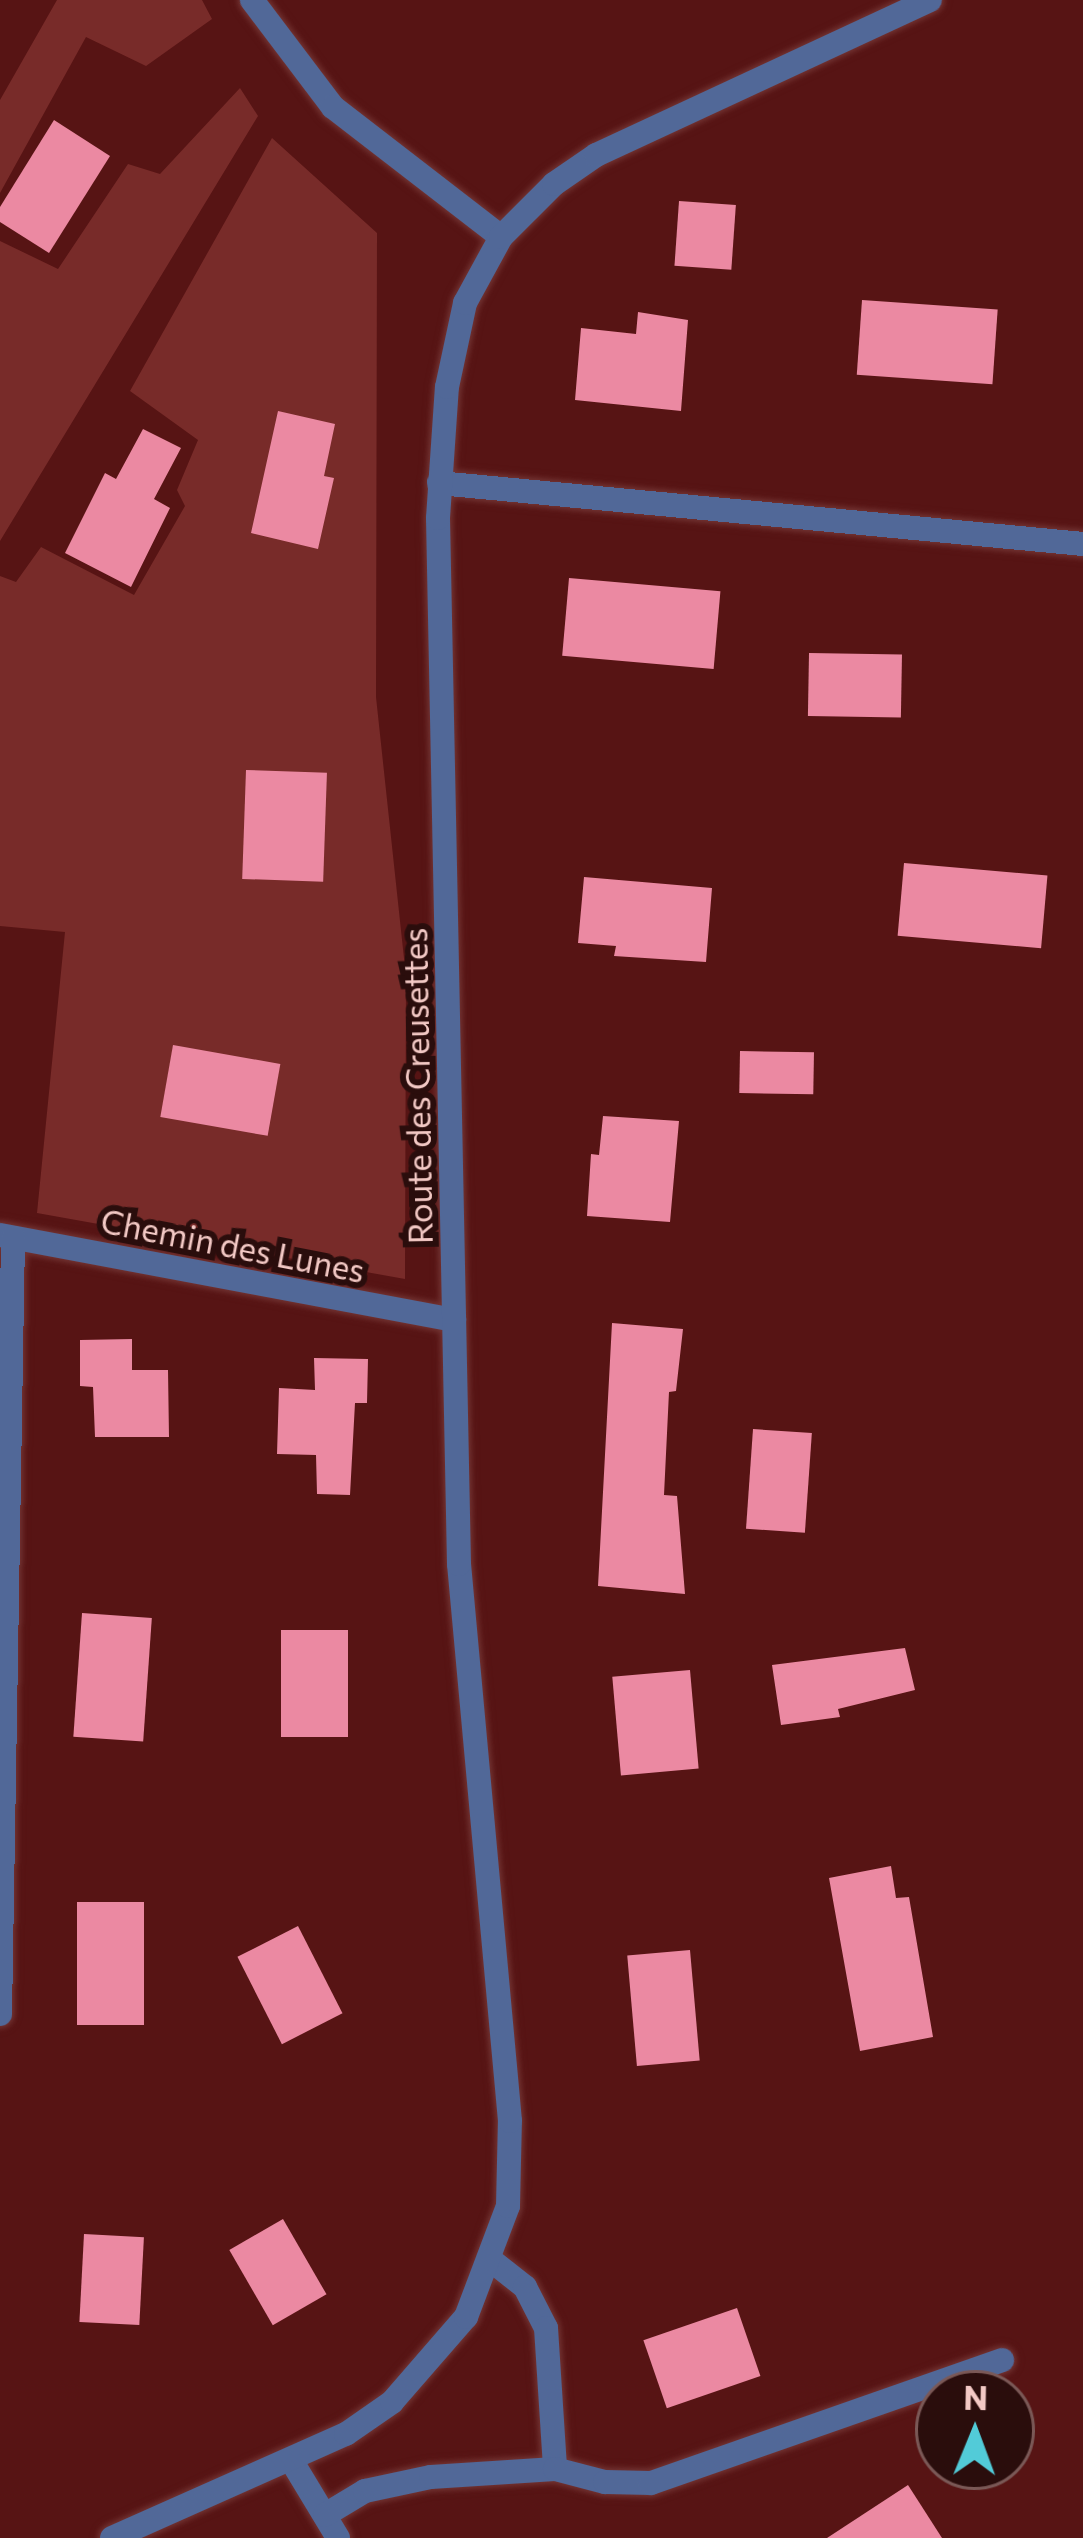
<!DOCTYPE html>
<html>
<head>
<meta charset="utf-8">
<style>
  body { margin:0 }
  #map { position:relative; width:1083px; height:2538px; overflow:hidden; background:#571414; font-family:Commissioner,sans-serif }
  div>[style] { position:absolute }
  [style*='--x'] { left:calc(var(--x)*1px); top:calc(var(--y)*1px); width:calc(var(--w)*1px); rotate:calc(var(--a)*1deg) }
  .green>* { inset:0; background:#782b29 }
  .building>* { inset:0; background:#eb89a2; transform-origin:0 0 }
  .roads { filter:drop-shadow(0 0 3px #733534) drop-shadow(0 0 3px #733534) }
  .street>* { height:24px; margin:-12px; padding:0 12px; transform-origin:12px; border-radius:12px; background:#516898 }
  span { translate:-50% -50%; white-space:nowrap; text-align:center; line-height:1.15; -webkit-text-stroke:12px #2a0d0c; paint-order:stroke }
  .street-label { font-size:33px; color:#f3c9c5 }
  .north { position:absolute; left:915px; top:2370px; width:120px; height:120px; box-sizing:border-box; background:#2a0d0c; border:3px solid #7a5856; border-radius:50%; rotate:1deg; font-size:33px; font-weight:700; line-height:48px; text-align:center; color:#f3c9c5 }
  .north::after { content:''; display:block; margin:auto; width:42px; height:54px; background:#52cbd8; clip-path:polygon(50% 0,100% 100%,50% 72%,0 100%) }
</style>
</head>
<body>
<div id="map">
  <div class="green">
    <div style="clip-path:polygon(57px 0,202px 0,212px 19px,146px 66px,86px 37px,0 193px,0 100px)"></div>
    <div style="clip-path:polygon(240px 88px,258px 116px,0 541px,0 241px,58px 269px,128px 164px,160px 174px)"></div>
    <div style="clip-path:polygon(272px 138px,377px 233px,376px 697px,406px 977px,405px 1279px,37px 1213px,65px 932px,0 926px,0 576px,16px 582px,41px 547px,134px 595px,185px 506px,177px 490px,198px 440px,130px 391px)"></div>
  </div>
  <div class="building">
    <div style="clip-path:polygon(54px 120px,110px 156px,49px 253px,0 222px,0 207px)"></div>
    <div style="left:679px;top:201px;width:57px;height:65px;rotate:4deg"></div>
    <div style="left:862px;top:300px;width:136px;height:75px;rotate:4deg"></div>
    <div style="clip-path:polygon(638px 312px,688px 320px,681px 411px,575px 400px,581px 328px,636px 334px)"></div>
    <div style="clip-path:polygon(278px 411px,335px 424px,324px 476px,334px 478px,318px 549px,251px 533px)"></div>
    <div style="clip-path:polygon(143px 429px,181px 448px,154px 499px,170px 508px,131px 587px,65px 553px,105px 473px,116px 479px)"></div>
    <div style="left:569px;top:578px;width:152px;height:78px;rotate:5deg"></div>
    <div style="left:809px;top:653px;width:93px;height:63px;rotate:1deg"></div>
    <div style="left:246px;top:770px;width:81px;height:109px;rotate:2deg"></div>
    <div style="left:904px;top:863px;width:144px;height:73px;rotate:5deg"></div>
    <div style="clip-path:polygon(584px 877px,712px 888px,706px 962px,614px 956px,616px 946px,578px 943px)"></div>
    <div style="left:173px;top:1045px;width:109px;height:73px;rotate:10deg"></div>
    <div style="left:740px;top:1051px;width:74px;height:42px;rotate:1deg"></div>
    <div style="clip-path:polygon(603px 1116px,679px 1121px,670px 1222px,587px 1216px,591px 1154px,599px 1155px)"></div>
    <div style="clip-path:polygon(612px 1323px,683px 1329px,676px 1391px,669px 1392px,664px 1495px,677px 1496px,685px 1594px,598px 1586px)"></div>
    <div style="clip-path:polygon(132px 1339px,132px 1370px,168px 1370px,169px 1437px,95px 1437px,93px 1387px,80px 1386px,80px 1340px)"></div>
    <div style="clip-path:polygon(314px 1358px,368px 1359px,367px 1403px,355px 1403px,350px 1495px,317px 1494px,316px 1455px,277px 1454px,279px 1388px,315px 1390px)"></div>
    <div style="left:753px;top:1429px;width:59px;height:100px;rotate:4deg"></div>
    <div style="left:82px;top:1613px;width:70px;height:124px;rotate:4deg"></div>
    <div style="left:281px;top:1630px;width:67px;height:107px"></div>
    <div style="clip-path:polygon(905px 1648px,915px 1690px,838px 1709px,840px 1717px,781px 1725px,772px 1665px)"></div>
    <div style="left:690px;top:1670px;width:99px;height:78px;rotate:85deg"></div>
    <div style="clip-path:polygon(891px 1866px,896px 1898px,909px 1897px,933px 2037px,860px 2051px,829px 1878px)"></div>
    <div style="left:77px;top:1902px;width:67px;height:123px"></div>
    <div style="left:298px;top:1926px;width:98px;height:68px;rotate:63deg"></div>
    <div style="left:690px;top:1950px;width:111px;height:63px;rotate:85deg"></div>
    <div style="left:283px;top:2219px;width:87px;height:62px;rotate:60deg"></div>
    <div style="left:84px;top:2234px;width:60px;height:88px;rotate:3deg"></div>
    <div style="left:737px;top:2308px;width:72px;height:99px;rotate:71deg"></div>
    <div style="clip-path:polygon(908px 2485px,942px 2538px,827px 2538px)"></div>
  </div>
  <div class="roads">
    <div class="street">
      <div style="--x:252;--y:0;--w:134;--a:52.9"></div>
      <div style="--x:333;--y:107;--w:212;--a:37.7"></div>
      <div style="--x:439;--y:483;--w:647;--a:5.41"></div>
      <div style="--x:0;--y:1235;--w:462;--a:10.6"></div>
      <div style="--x:0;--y:2014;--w:776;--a:-89.04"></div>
      <div style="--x:492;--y:2261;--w:42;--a:38.2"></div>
      <div style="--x:525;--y:2287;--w:46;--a:62.9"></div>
      <div style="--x:546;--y:2328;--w:141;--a:86.3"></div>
      <div style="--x:291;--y:2460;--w:91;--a:58.9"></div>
      <div style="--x:325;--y:2515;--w:47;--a:-31"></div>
      <div style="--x:365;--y:2491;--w:67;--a:-12"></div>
      <div style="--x:431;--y:2477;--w:124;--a:-3.7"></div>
      <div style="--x:555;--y:2469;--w:52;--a:14.6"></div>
      <div style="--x:605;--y:2482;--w:46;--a:1.2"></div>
      <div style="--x:651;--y:2483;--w:372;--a:-19.3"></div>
      <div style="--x:112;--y:2538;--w:256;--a:-24"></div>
      <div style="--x:346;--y:2434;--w:56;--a:-34.8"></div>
      <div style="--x:392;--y:2402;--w:113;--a:-49"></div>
      <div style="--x:466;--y:2317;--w:119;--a:-69.3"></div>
      <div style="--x:508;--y:2206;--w:85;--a:-88.7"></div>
      <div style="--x:510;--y:2121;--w:559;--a:-95.23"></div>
      <div style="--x:459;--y:1564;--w:1046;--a:-91.15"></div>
      <div style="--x:438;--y:518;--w:131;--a:-86.1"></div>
      <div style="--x:447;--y:387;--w:86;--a:-77.9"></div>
      <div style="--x:465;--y:303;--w:75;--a:-61.4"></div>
      <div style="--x:501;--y:237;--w:75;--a:-45"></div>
      <div style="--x:554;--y:184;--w:51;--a:-34.6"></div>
      <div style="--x:596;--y:155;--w:368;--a:-24.9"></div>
    </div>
  </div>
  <div class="street-label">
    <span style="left:417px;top:1086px;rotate:-91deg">Route des Creusettes</span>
    <span style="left:233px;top:1245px;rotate:11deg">Chemin des Lunes</span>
  </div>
  <div class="north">N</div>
</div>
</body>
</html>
